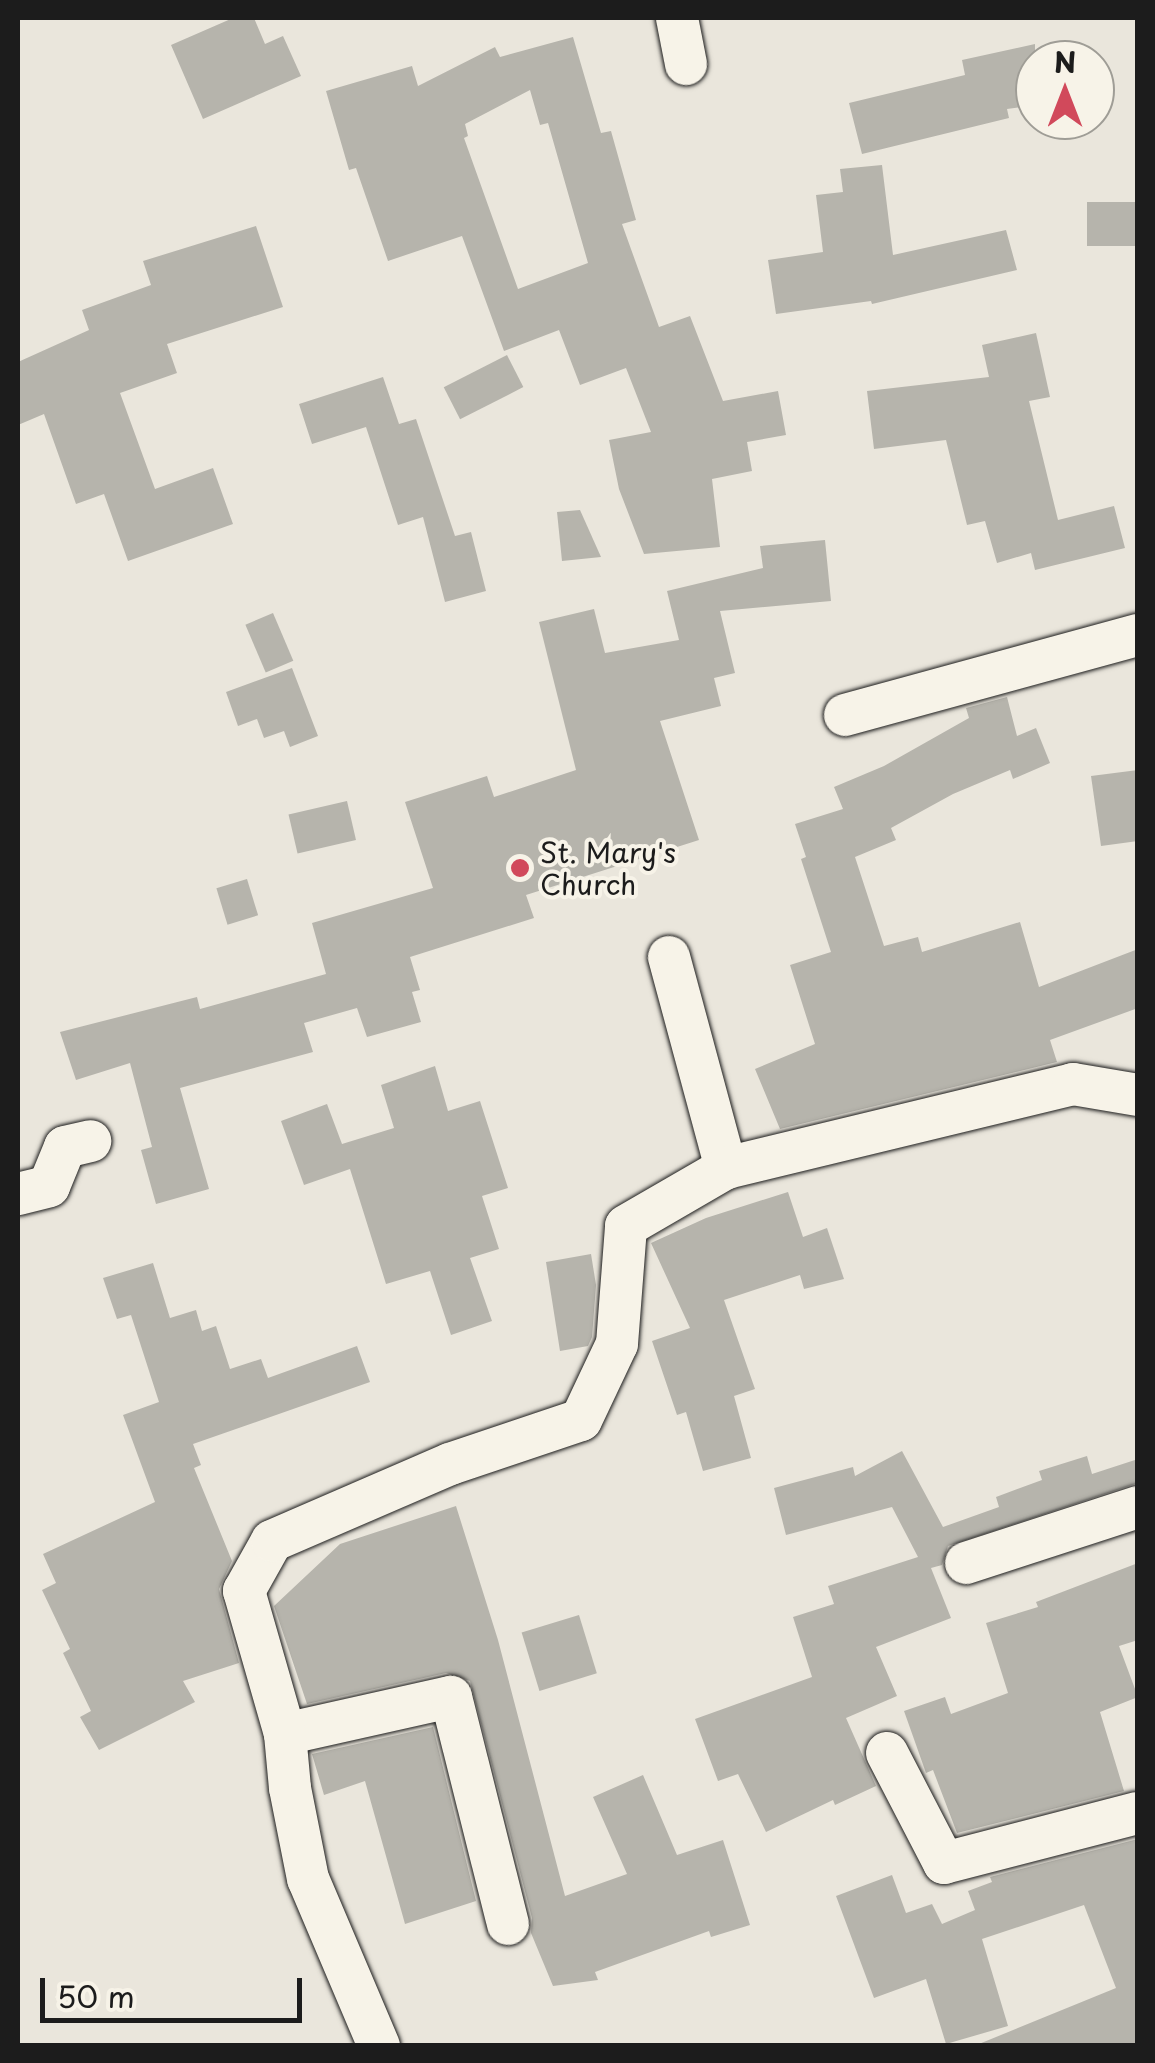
<!DOCTYPE html>
<html>
<head>
<meta charset="utf-8">
<style>
  body { margin:0 }
  #map { position:relative; width:1155px; height:2063px; overflow:hidden; background:#eae6dc; font-family:"Playpen Sans",sans-serif }
  div>[style] { position:absolute }
  [style*='--x'] { left:calc(var(--x)*1px); top:calc(var(--y)*1px); width:calc(var(--w)*1px); rotate:calc(var(--a)*1deg) }
  .building>* { inset:0; background:#b6b4ac; transform-origin:0 0 }
  .roads { filter:drop-shadow(0 0 2px #1c1c1c) drop-shadow(0 0 2px #1c1c1c) }
  .minor>* { height:42px; margin:-21px; padding:0 21px; transform-origin:21px; border-radius:21px; background:#f7f3e8 }
  .dots>* { width:28px; height:28px; translate:-50% -50%; box-sizing:border-box; border:5px solid #f7f3e8; border-radius:50% }
  span { translate:-50% -50%; white-space:nowrap; text-align:center; line-height:1.15; -webkit-text-stroke:8px #f7f3e8; paint-order:stroke }
  .poi-label { font-size:28px; color:#1c1c1c }
  .left { translate:0 -50%; text-align:left }
  .frame { position:absolute; inset:0; border:20px solid #1c1c1c; pointer-events:none }
  .north { position:absolute; left:1015px; top:40px; width:100px; height:100px; box-sizing:border-box; background:#f7f3e8; border:2px solid #9f9d96; border-radius:50%; rotate:0deg; font-size:28px; font-weight:700; line-height:40px; text-align:center; color:#1c1c1c }
  .north::after { content:''; display:block; margin:auto; width:35px; height:45px; background:#d1495b; clip-path:polygon(50% 0,100% 100%,50% 72%,0 100%) }
  .scale { position:absolute; left:40px; top:1978px; width:262px; height:45px; box-sizing:border-box; border:5px solid #1c1c1c; border-top:0; padding-left:12px; font-size:30px; line-height:35px; white-space:nowrap; color:#1c1c1c; -webkit-text-stroke:8px #f7f3e8; paint-order:stroke }
</style>
</head>
<body>
<div id="map">
  <div class="building">
    <div style="clip-path:polygon(233px 18px,254px 18px,265px 44px,283px 36px,301px 76px,203px 119px,171px 45px)"></div>
    <div style="clip-path:polygon(evenodd,573px 37px,601px 133px,611px 131px,636px 220px,622px 224px,659px 327px,690px 316px,723px 401px,778px 391px,786px 435px,747px 442px,752px 471px,712px 479px,720px 547px,644px 554px,619px 489px,609px 440px,651px 432px,626px 368px,580px 385px,559px 330px,504px 351px,462px 236px,388px 261px,356px 168px,349px 170px,326px 91px,412px 66px,418px 86px,495px 47px,500px 57px,573px 37px,530px 90px,540px 125px,548px 123px,588px 263px,518px 289px,464px 138px,468px 136px,465px 124px,530px 90px)"></div>
    <div style="clip-path:polygon(1035px 44px,1035px 105px,1007px 109px,1009px 118px,862px 154px,849px 103px,965px 75px,962px 60px)"></div>
    <div style="clip-path:polygon(882px 165px,893px 255px,1006px 230px,1017px 270px,872px 304px,871px 301px,776px 314px,768px 260px,823px 252px,816px 195px,843px 192px,840px 169px)"></div>
    <div style="left:1138px;top:202px;width:44px;height:51px;rotate:90deg"></div>
    <div style="clip-path:polygon(256px 226px,283px 307px,167px 344px,177px 373px,120px 393px,155px 489px,213px 468px,233px 524px,128px 561px,104px 494px,76px 504px,44px 414px,18px 425px,18px 362px,89px 330px,82px 310px,151px 285px,143px 261px)"></div>
    <div style="clip-path:polygon(1036px 333px,1050px 397px,1029px 401px,1058px 520px,1114px 506px,1125px 548px,1035px 570px,1031px 553px,997px 563px,985px 521px,967px 525px,946px 440px,874px 449px,867px 391px,989px 377px,982px 345px)"></div>
    <div style="left:507px;top:355px;width:36px;height:71px;rotate:63deg"></div>
    <div style="clip-path:polygon(383px 377px,399px 424px,416px 419px,455px 536px,471px 532px,486px 591px,445px 602px,423px 517px,398px 525px,366px 427px,312px 444px,299px 404px)"></div>
    <div style="clip-path:polygon(580px 510px,601px 557px,562px 561px,557px 512px)"></div>
    <div style="clip-path:polygon(825px 540px,831px 601px,720px 611px,735px 673px,714px 678px,721px 706px,660px 721px,699px 840px,526px 895px,534px 918px,410px 957px,420px 990px,412px 992px,421px 1022px,367px 1037px,357px 1008px,304px 1023px,313px 1052px,180px 1088px,209px 1189px,156px 1204px,141px 1150px,152px 1147px,130px 1063px,76px 1080px,60px 1032px,197px 997px,200px 1009px,326px 974px,312px 923px,433px 888px,405px 802px,487px 776px,494px 797px,576px 770px,539px 622px,594px 609px,605px 653px,679px 640px,667px 591px,763px 568px,760px 546px)"></div>
    <div style="left:273px;top:613px;width:52px;height:30px;rotate:67deg"></div>
    <div style="clip-path:polygon(292px 668px,318px 736px,290px 747px,284px 731px,264px 738px,257px 719px,238px 726px,226px 692px)"></div>
    <div style="clip-path:polygon(1007px 697px,1017px 736px,1036px 728px,1050px 763px,1013px 779px,1010px 770px,953px 794px,891px 828px,896px 840px,855px 857px,884px 946px,918px 937px,922px 952px,1020px 922px,1039px 987px,1138px 949px,1138px 1008px,1050px 1040px,1057px 1062px,780px 1129px,755px 1069px,815px 1044px,790px 965px,831px 952px,801px 859px,806px 857px,795px 824px,843px 809px,834px 787px,884px 766px,969px 718px,966px 708px)"></div>
    <div style="clip-path:polygon(1138px 770px,1138px 841px,1101px 846px,1091px 776px)"></div>
    <div style="left:347px;top:801px;width:40px;height:60px;rotate:77deg"></div>
    <div style="left:247px;top:879px;width:38px;height:32px;rotate:73deg"></div>
    <div style="clip-path:polygon(435px 1066px,448px 1111px,480px 1101px,508px 1188px,482px 1196px,499px 1249px,470px 1258px,492px 1321px,451px 1335px,430px 1271px,386px 1284px,350px 1169px,304px 1185px,281px 1121px,327px 1104px,342px 1144px,394px 1128px,381px 1085px)"></div>
    <div style="clip-path:polygon(788px 1192px,803px 1237px,827px 1228px,844px 1279px,804px 1289px,800px 1275px,724px 1300px,755px 1389px,734px 1396px,751px 1458px,703px 1471px,686px 1412px,677px 1415px,652px 1341px,690px 1328px,651px 1243px,706px 1218px)"></div>
    <div style="clip-path:polygon(591px 1254px,596px 1285px,592px 1337px,588px 1346px,560px 1351px,546px 1262px)"></div>
    <div style="clip-path:polygon(153px 1263px,170px 1318px,196px 1310px,202px 1331px,216px 1326px,230px 1369px,261px 1359px,268px 1378px,357px 1346px,370px 1382px,193px 1444px,201px 1465px,194px 1468px,232px 1561px,219px 1589px,239px 1663px,183px 1681px,195px 1702px,99px 1750px,80px 1717px,91px 1711px,63px 1653px,70px 1649px,42px 1590px,56px 1583px,43px 1554px,155px 1502px,123px 1415px,159px 1402px,131px 1315px,117px 1319px,103px 1278px)"></div>
    <div style="clip-path:polygon(902px 1451px,943px 1527px,999px 1507px,996px 1497px,1042px 1480px,1039px 1471px,1087px 1456px,1092px 1474px,1138px 1459px,1138px 1483px,948px 1546px,942px 1565px,931px 1568px,951px 1618px,876px 1647px,897px 1696px,846px 1718px,876px 1786px,835px 1805px,833px 1800px,766px 1832px,738px 1774px,718px 1781px,695px 1719px,812px 1677px,793px 1617px,834px 1604px,828px 1586px,918px 1557px,892px 1507px,786px 1535px,774px 1488px,853px 1467px,855px 1476px)"></div>
    <div style="clip-path:polygon(456px 1506px,498px 1640px,565px 1896px,627px 1874px,593px 1797px,643px 1775px,677px 1855px,723px 1840px,750px 1925px,711px 1937px,709px 1931px,595px 1972px,598px 1980px,553px 1986px,531px 1933px,532px 1918px,470px 1681px,446px 1673px,307px 1704px,274px 1606px,340px 1544px)"></div>
    <div style="clip-path:polygon(1138px 1563px,1138px 1640px,1119px 1646px,1138px 1697px,1100px 1712px,1124px 1791px,957px 1833px,933px 1770px,926px 1773px,904px 1711px,945px 1697px,951px 1714px,1008px 1693px,986px 1623px,1038px 1607px,1036px 1602px)"></div>
    <div style="left:579px;top:1615px;width:61px;height:60px;rotate:73deg"></div>
    <div style="clip-path:polygon(433px 1727px,476px 1901px,405px 1924px,365px 1781px,324px 1795px,312px 1754px)"></div>
    <div style="clip-path:polygon(1138px 1839px,1138px 2046px,974px 2046px,1116px 1988px,1084px 1905px,982px 1939px,1008px 2026px,946px 2044px,926px 1979px,874px 1998px,836px 1896px,892px 1875px,906px 1913px,932px 1904px,942px 1924px,975px 1910px,968px 1891px,992px 1882px,990px 1877px)"></div>
  </div>
  <div class="roads">
    <div class="minor">
      <div style="--x:677;--y:18;--w:47;--a:78.9"></div>
      <div style="--x:845;--y:715;--w:304;--a:-15.3"></div>
      <div style="--x:669;--y:957;--w:219;--a:74.9"></div>
      <div style="--x:18;--y:1194;--w:32;--a:-14"></div>
      <div style="--x:49;--y:1186;--w:42;--a:-67.7"></div>
      <div style="--x:65;--y:1147;--w:26;--a:-13"></div>
      <div style="--x:966;--y:1563;--w:181;--a:-18"></div>
      <div style="--x:285;--y:1734;--w:170;--a:-12.6"></div>
      <div style="--x:451;--y:1697;--w:234;--a:75.9"></div>
      <div style="--x:887;--y:1753;--w:124;--a:62.6"></div>
      <div style="--x:944;--y:1863;--w:200;--a:-14.5"></div>
      <div style="--x:379;--y:2046;--w:181;--a:-113"></div>
      <div style="--x:308;--y:1879;--w:93;--a:-101.2"></div>
      <div style="--x:290;--y:1788;--w:54;--a:-95.3"></div>
      <div style="--x:285;--y:1734;--w:149;--a:-106"></div>
      <div style="--x:244;--y:1591;--w:57;--a:-60.8"></div>
      <div style="--x:272;--y:1541;--w:194;--a:-23.4"></div>
      <div style="--x:450;--y:1464;--w:138;--a:-18.6"></div>
      <div style="--x:581;--y:1420;--w:84;--a:-64.7"></div>
      <div style="--x:617;--y:1344;--w:118;--a:-85.6"></div>
      <div style="--x:626;--y:1226;--w:116;--a:-30.1"></div>
      <div style="--x:726;--y:1168;--w:357;--a:-13.6"></div>
      <div style="--x:1073;--y:1084;--w:66;--a:9.6"></div>
    </div>
  </div>
  <div class="dots">
    <div style="left:520px;top:868px;background:#d1495b"></div>
  </div>
  <div class="poi-label">
    <span class="left" style="left:540px;top:868px">St. Mary's<br>Church</span>
  </div>
  <div class="frame"></div>
  <div class="north">N</div>
  <div class="scale">50 m</div>
</div>
</body>
</html>
